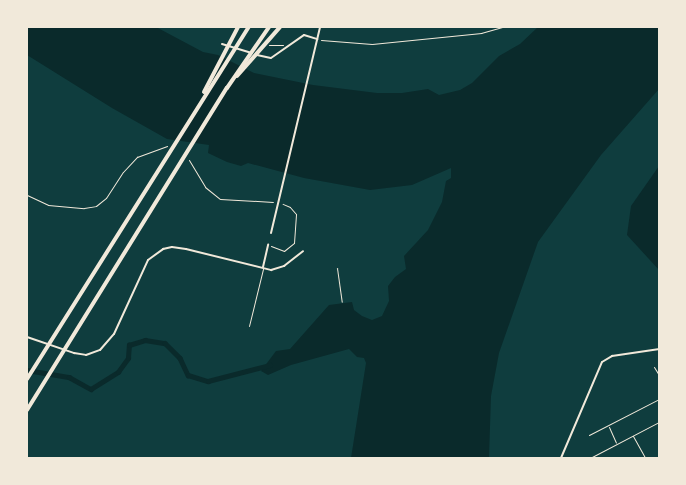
<!DOCTYPE html>
<html>
<head>
<meta charset="utf-8">
<style>
  body { margin:0 }
  #map { position:relative; width:686px; height:485px; overflow:hidden; background:#0f3d3e; font-family:"Public Sans",sans-serif }
  div>[style] { position:absolute }
  [style*='--x'] { left:calc(var(--x)*1px); top:calc(var(--y)*1px); width:calc(var(--w)*1px); rotate:calc(var(--a)*1deg) }
  .water>* { inset:0; background:#0a2a2b }
  .canal>* { height:4.5px; margin:-2.25px; padding:0 2.25px; transform-origin:2.25px; border-radius:2.25px; background:#0a2a2b }
  .path>* { height:1px; margin:-0.5px; padding:0 0.5px; transform-origin:0.5px; border-radius:0.5px; background:#f1e9da }
  .service>* { height:1px; margin:-0.5px; padding:0 0.5px; transform-origin:0.5px; border-radius:0.5px; background:#f1e9da }
  .minor>* { height:2px; margin:-1px; padding:0 1px; transform-origin:1px; border-radius:1px; background:#f1e9da }
  .motorway>* { height:4px; margin:-2px; padding:0 2px; transform-origin:2px; border-radius:2px; background:#f1e9da }
  span { translate:-50% -50%; white-space:nowrap; text-align:center; line-height:1.15; -webkit-text-stroke:5px #f1e9da; paint-order:stroke }
  .frame { position:absolute; inset:0; border:28px solid #f1e9da; pointer-events:none }
</style>
</head>
<body>
<div id="map">
  <div class="water">
    <div style="clip-path:polygon(27px 27px,156px 27px,203px 52px,218px 55px,254px 73px,313px 85px,377px 93px,402px 93px,428px 89px,439px 95px,460px 90px,472px 83px,499px 56px,520px 44px,538px 27px,659px 27px,659px 89px,601px 155px,538px 242px,499px 353px,491px 396px,489px 458px,351px 458px,366px 363px,364px 358px,357px 357px,349px 349px,291px 365px,268px 375px,261px 371px,276px 351px,290px 349px,329px 305px,352px 302px,354px 310px,362px 316px,372px 320px,382px 316px,389px 301px,388px 286px,395px 277px,406px 269px,404px 256px,428px 230px,442px 202px,446px 181px,451px 178px,451px 168px,412px 185px,370px 190px,304px 178px,248px 163px,241px 166px,227px 162px,208px 153px,209px 145px,167px 139px,112px 108px,27px 55px)"></div>
    <div style="clip-path:polygon(659px 166px,659px 270px,627px 235px,631px 206px)"></div>
  </div>
  <div class="canal">
    <div style="--x:27;--y:370;--w:43;--a:9.5"></div>
    <div style="--x:69;--y:377;--w:25;--a:29"></div>
    <div style="--x:91;--y:389;--w:32;--a:-32"></div>
    <div style="--x:118;--y:372;--w:17;--a:-54"></div>
    <div style="--x:128;--y:358;--w:13;--a:-86"></div>
    <div style="--x:129;--y:345;--w:17;--a:-17"></div>
    <div style="--x:145;--y:340;--w:20;--a:9"></div>
    <div style="--x:165;--y:343;--w:21;--a:45"></div>
    <div style="--x:180;--y:358;--w:19;--a:65"></div>
    <div style="--x:188;--y:375;--w:21;--a:17"></div>
    <div style="--x:208;--y:381;--w:64;--a:-14.5"></div>
  </div>
  <div class="path">
    <div style="--x:321;--y:40;--w:51;--a:4.5"></div>
    <div style="--x:372;--y:44;--w:110;--a:-5.8"></div>
    <div style="--x:481;--y:33;--w:22;--a:-16"></div>
    <div style="--x:269;--y:45;--w:14;--a:0"></div>
    <div style="--x:189;--y:160;--w:31;--a:59"></div>
    <div style="--x:205;--y:187;--w:19;--a:39"></div>
    <div style="--x:220;--y:199;--w:53;--a:3.2"></div>
    <div style="--x:27;--y:195;--w:23;--a:25"></div>
    <div style="--x:48;--y:205;--w:36;--a:5"></div>
    <div style="--x:84;--y:208;--w:12;--a:-9"></div>
    <div style="--x:96;--y:206;--w:13;--a:-39"></div>
    <div style="--x:106;--y:198;--w:31;--a:-57"></div>
    <div style="--x:123;--y:172;--w:21;--a:-47"></div>
    <div style="--x:137;--y:157;--w:32;--a:-20"></div>
    <div style="--x:271;--y:246;--w:14;--a:21"></div>
    <div style="--x:284;--y:251;--w:13;--a:-39"></div>
    <div style="--x:294;--y:243;--w:29;--a:-86"></div>
    <div style="--x:296;--y:214;--w:9;--a:-131"></div>
    <div style="--x:290;--y:207;--w:8;--a:-157"></div>
  </div>
  <div class="service">
    <div style="--x:337;--y:268;--w:34;--a:82"></div>
    <div style="--x:249;--y:326;--w:59;--a:-76.2"></div>
    <div style="--x:654;--y:367;--w:9;--a:58"></div>
    <div style="--x:609;--y:427;--w:17;--a:66"></div>
    <div style="--x:589;--y:435;--w:79;--a:-27.2"></div>
    <div style="--x:633;--y:436;--w:25;--a:61"></div>
    <div style="--x:590;--y:458;--w:78;--a:-27.6"></div>
  </div>
  <div class="minor">
    <div style="--x:222;--y:44;--w:31;--a:17"></div>
    <div style="--x:257;--y:55;--w:14;--a:12"></div>
    <div style="--x:271;--y:58;--w:40;--a:-34.9"></div>
    <div style="--x:304;--y:35;--w:14;--a:17"></div>
    <div style="--x:271;--y:233;--w:212;--a:-76.6"></div>
    <div style="--x:263;--y:267;--w:23;--a:-77"></div>
    <div style="--x:27;--y:337;--w:50;--a:18.8"></div>
    <div style="--x:74;--y:353;--w:12;--a:9"></div>
    <div style="--x:86;--y:355;--w:15;--a:-20"></div>
    <div style="--x:100;--y:350;--w:21;--a:-49"></div>
    <div style="--x:114;--y:334;--w:81;--a:-65.3"></div>
    <div style="--x:148;--y:260;--w:19;--a:-36"></div>
    <div style="--x:163;--y:249;--w:9;--a:-13"></div>
    <div style="--x:172;--y:247;--w:14;--a:8"></div>
    <div style="--x:186;--y:249;--w:88;--a:13.9"></div>
    <div style="--x:271;--y:270;--w:14;--a:-17"></div>
    <div style="--x:284;--y:266;--w:24;--a:-38"></div>
    <div style="--x:561;--y:458;--w:104;--a:-66.9"></div>
    <div style="--x:602;--y:362;--w:12;--a:-31"></div>
    <div style="--x:612;--y:356;--w:48;--a:-8.5"></div>
  </div>
  <div class="motorway">
    <div style="--x:237;--y:76;--w:65;--a:-48.7"></div>
    <div style="--x:204;--y:92;--w:73;--a:-62.4"></div>
    <div style="--x:27;--y:379;--w:416;--a:-57.8"></div>
    <div style="--x:27;--y:410;--w:379;--a:-58.2"></div>
    <div style="--x:227;--y:88;--w:74;--a:-55.5"></div>
  </div>
  <div class="frame"></div>
</div>
</body>
</html>
